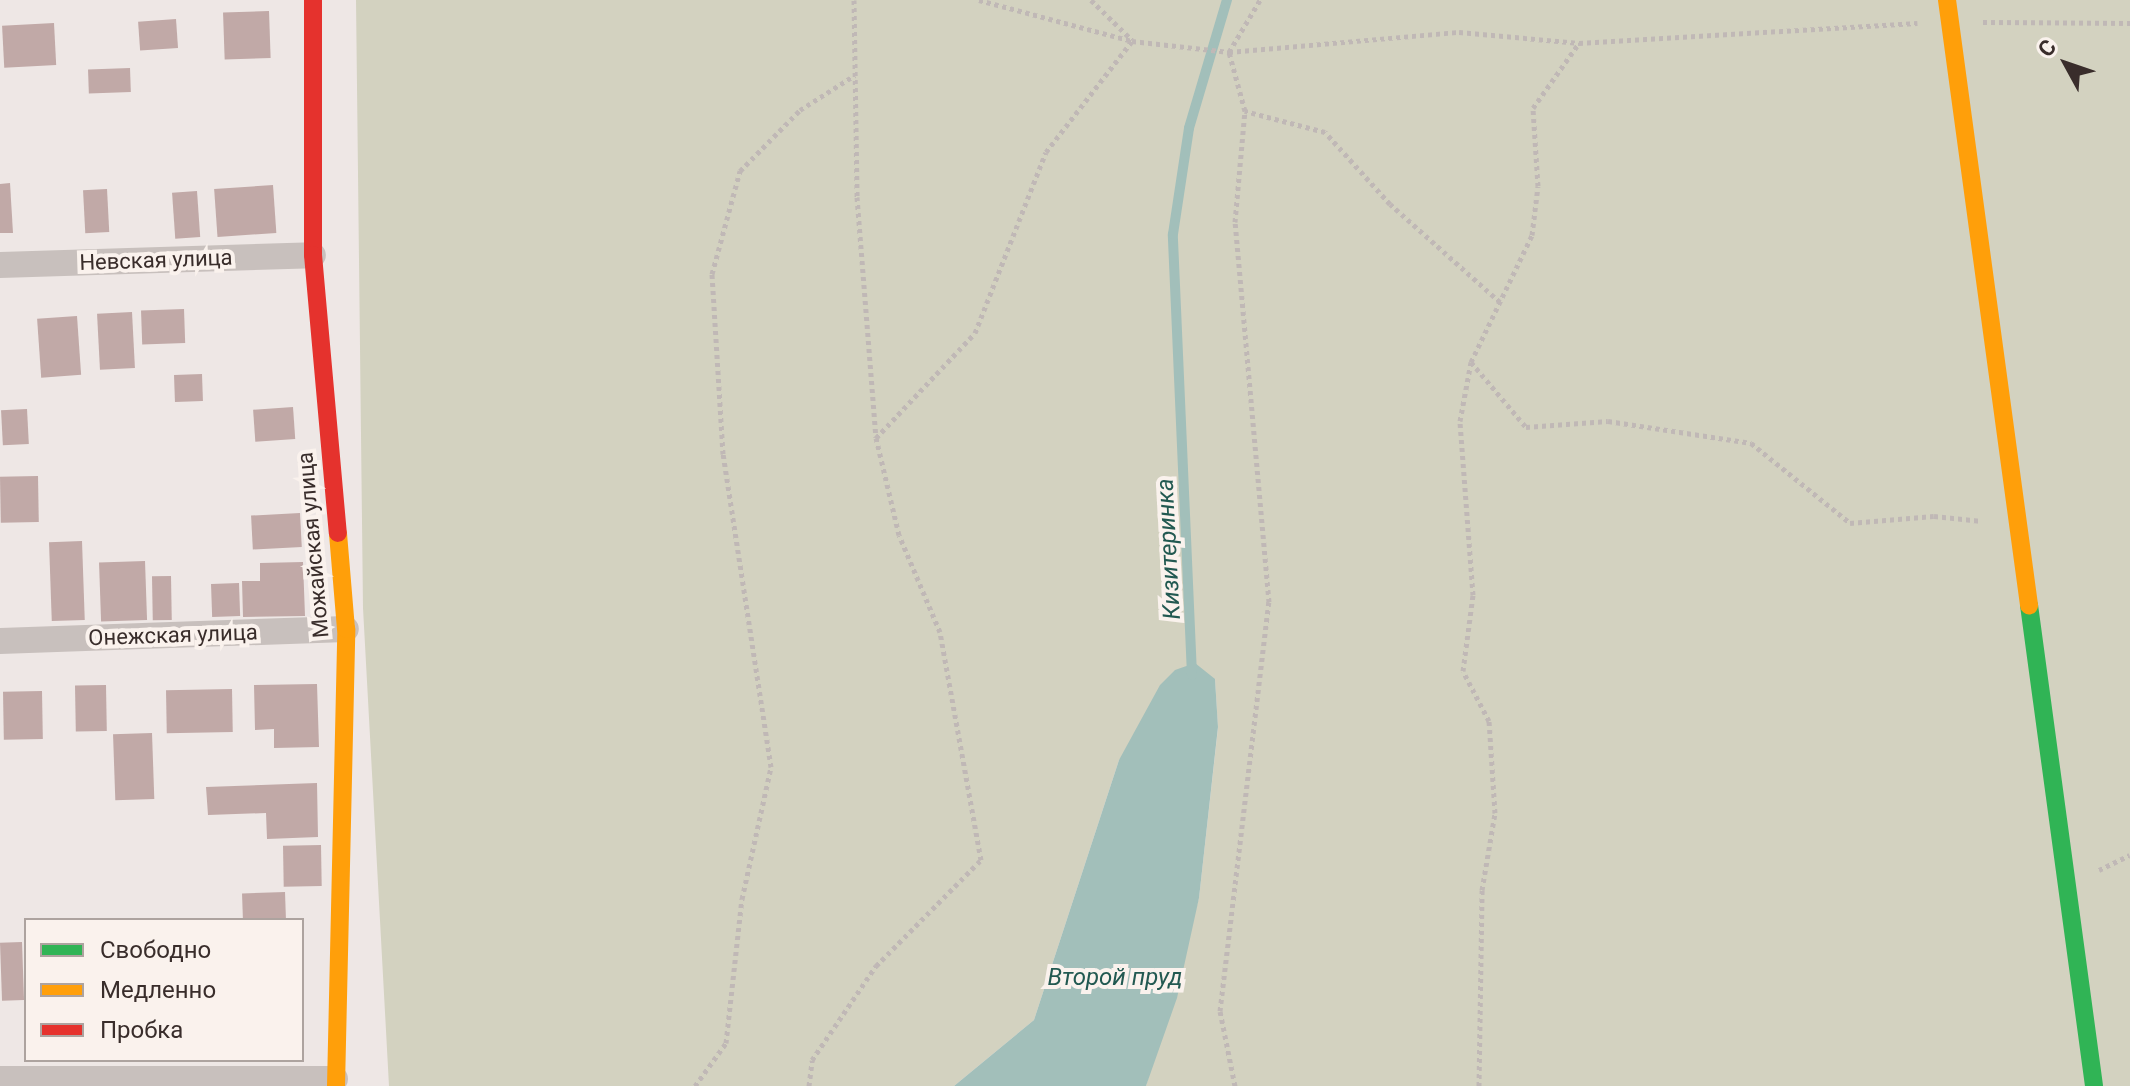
<!DOCTYPE html>
<html>
<head>
<meta charset="utf-8">
<style>
  body { margin:0 }
  #map { position:relative; width:2130px; height:1086px; overflow:hidden; background:#eee7e5; font-family:Roboto,sans-serif }
  div>[style] { position:absolute }
  [style*='--x'] { left:calc(var(--x)*1px); top:calc(var(--y)*1px); width:calc(var(--w)*1px); rotate:calc(var(--a)*1deg) }
  .green>* { inset:0; background:#d3d2c0 }
  .water>* { inset:0; background:#a2bfba }
  .stream>* { height:10px; margin:-5px; padding:0 5px; transform-origin:5px; border-radius:5px; background:#a2bfba }
  .building>* { inset:0; background:#c1a9a7; transform-origin:0 0 }
  .path>* { height:5px; margin-top:-2.5px; transform-origin:0; background:repeating-linear-gradient(90deg,#c0b8b6 0 4px,transparent 0 8px) }
  .street>* { height:26px; margin:-13px; padding:0 13px; transform-origin:13px; border-radius:13px; background:#c8c0bd }
  .fast>* { height:18px; margin:-9px; padding:0 9px; transform-origin:9px; border-radius:9px; background:#30b455 }
  .slow>* { height:18px; margin:-9px; padding:0 9px; transform-origin:9px; border-radius:9px; background:#ff9f0a }
  .jam>* { height:18px; margin:-9px; padding:0 9px; transform-origin:9px; border-radius:9px; background:#e5322d }
  span { translate:-50% -50%; white-space:nowrap; text-align:center; line-height:1.15; -webkit-text-stroke:8px #faf2ed; paint-order:stroke }
  .street-label { font-size:22px; color:#392d2b }
  .water-label { font-size:24px; color:#225951; font-style:italic }
  .legend { position:absolute; left:24px; top:918px; width:280px; height:144px; box-sizing:border-box; background:#faf2ed; border:2px solid #ada39f; margin:0; padding:10px 14px; list-style:none; font-size:24px; color:#392d2b }
  .legend li { display:flex; align-items:center; gap:16px; height:40px }
  .legend b { width:40px; border:2px solid #ada39f }
  .north { position:absolute; left:2026px; top:24px; width:80px; height:80px; -webkit-text-stroke:6px #faf2ed; paint-order:stroke; rotate:310deg; font-size:22px; font-weight:700; line-height:32px; text-align:center; color:#392d2b }
  .north::after { content:''; display:block; margin:auto; width:28px; height:36px; background:#392d2b; clip-path:polygon(50% 0,100% 100%,50% 72%,0 100%) }
</style>
</head>
<body>
<div id="map">
  <div class="green">
    <div style="clip-path:polygon(356px 0,2130px 0,2130px 1086px,1146px 1086px,1199px 898px,1218px 728px,1215px 679px,1119px 760px,1034px 1020px,954px 1086px,389px 1086px,363px 608px)"></div>
  </div>
  <div class="water">
    <div style="clip-path:polygon(1195px 663px,1215px 679px,1218px 727px,1199px 898px,1177px 998px,1146px 1086px,954px 1086px,1034px 1020px,1119px 760px,1160px 685px,1175px 670px)"></div>
  </div>
  <div class="stream">
    <div style="--x:1192;--y:675;--w:441;--a:-92.5"></div>
    <div style="--x:1173;--y:234;--w:107;--a:-81.4"></div>
    <div style="--x:1189;--y:128;--w:134;--a:-73.5"></div>
  </div>
  <div class="building">
    <div style="left:269px;top:11px;width:47px;height:46px;rotate:88deg"></div>
    <div style="left:176px;top:19px;width:29px;height:38px;rotate:86deg"></div>
    <div style="left:54px;top:23px;width:42px;height:52px;rotate:87deg"></div>
    <div style="left:130px;top:68px;width:24px;height:42px;rotate:88deg"></div>
    <div style="clip-path:polygon(10px 183px,13px 233px,0 233px,0 184px)"></div>
    <div style="left:273px;top:185px;width:48px;height:59px;rotate:86deg"></div>
    <div style="left:107px;top:189px;width:43px;height:24px;rotate:87deg"></div>
    <div style="left:197px;top:191px;width:46px;height:25px;rotate:86deg"></div>
    <div style="left:184px;top:309px;width:34px;height:43px;rotate:88deg"></div>
    <div style="left:132px;top:312px;width:56px;height:35px;rotate:87deg"></div>
    <div style="left:77px;top:316px;width:59px;height:40px;rotate:86deg"></div>
    <div style="left:202px;top:374px;width:27px;height:28px;rotate:88deg"></div>
    <div style="left:293px;top:407px;width:32px;height:40px;rotate:86deg"></div>
    <div style="left:27px;top:409px;width:35px;height:26px;rotate:87deg"></div>
    <div style="left:38px;top:476px;width:46px;height:38px;rotate:89deg"></div>
    <div style="left:300px;top:513px;width:34px;height:49px;rotate:87deg"></div>
    <div style="left:82px;top:541px;width:79px;height:33px;rotate:88deg"></div>
    <div style="left:145px;top:561px;width:59px;height:46px;rotate:88deg"></div>
    <div style="clip-path:polygon(303px 562px,305px 616px,243px 617px,242px 581px,260px 581px,260px 563px)"></div>
    <div style="left:171px;top:576px;width:44px;height:19px;rotate:89deg"></div>
    <div style="left:239px;top:583px;width:33px;height:28px;rotate:88deg"></div>
    <div style="clip-path:polygon(317px 684px,319px 747px,274px 748px,274px 729px,255px 730px,254px 685px)"></div>
    <div style="left:106px;top:685px;width:46px;height:31px;rotate:89deg"></div>
    <div style="left:232px;top:689px;width:43px;height:66px;rotate:89deg"></div>
    <div style="left:42px;top:691px;width:48px;height:39px;rotate:89deg"></div>
    <div style="left:152px;top:733px;width:66px;height:39px;rotate:88deg"></div>
    <div style="clip-path:polygon(317px 783px,318px 837px,267px 839px,266px 813px,208px 815px,206px 787px)"></div>
    <div style="left:321px;top:845px;width:41px;height:38px;rotate:89deg"></div>
    <div style="left:285px;top:892px;width:28px;height:43px;rotate:88deg"></div>
    <div style="left:22px;top:942px;width:58px;height:22px;rotate:88deg"></div>
  </div>
  <div class="path">
    <div style="--x:854;--y:0;--w:197;--a:89.1"></div>
    <div style="--x:857;--y:197;--w:241;--a:85.5"></div>
    <div style="--x:979;--y:0;--w:158;--a:15"></div>
    <div style="--x:1091;--y:0;--w:57;--a:44.3"></div>
    <div style="--x:1983;--y:22;--w:147;--a:0.4"></div>
    <div style="--x:1500;--y:302;--w:147;--a:-138.3"></div>
    <div style="--x:1390;--y:204;--w:97;--a:-132.1"></div>
    <div style="--x:1325;--y:132;--w:83;--a:-165.3"></div>
    <div style="--x:1245;--y:111;--w:61;--a:-105.2"></div>
    <div style="--x:1229;--y:52;--w:231;--a:-5"></div>
    <div style="--x:1459;--y:32;--w:121;--a:5.2"></div>
    <div style="--x:1471;--y:362;--w:85;--a:49.8"></div>
    <div style="--x:1526;--y:427;--w:82;--a:-4.2"></div>
    <div style="--x:1608;--y:421;--w:145;--a:8.7"></div>
    <div style="--x:1751;--y:443;--w:127;--a:38.9"></div>
    <div style="--x:1850;--y:523;--w:84;--a:-4.8"></div>
    <div style="--x:1934;--y:516;--w:48;--a:5.9"></div>
    <div style="--x:2099;--y:870;--w:34;--a:-26"></div>
    <div style="--x:695;--y:1086;--w:53;--a:-54.2"></div>
    <div style="--x:726;--y:1043;--w:145;--a:-83.7"></div>
    <div style="--x:742;--y:899;--w:135;--a:-77.6"></div>
    <div style="--x:771;--y:767;--w:317;--a:-98.7"></div>
    <div style="--x:723;--y:454;--w:180;--a:-93.5"></div>
    <div style="--x:712;--y:274;--w:107;--a:-74.8"></div>
    <div style="--x:740;--y:171;--w:86;--a:-45.5"></div>
    <div style="--x:800;--y:110;--w:65;--a:-32.5"></div>
    <div style="--x:809;--y:1086;--w:26;--a:-83"></div>
    <div style="--x:812;--y:1060;--w:114;--a:-55.8"></div>
    <div style="--x:876;--y:966;--w:149;--a:-45.3"></div>
    <div style="--x:981;--y:860;--w:232;--a:-100.2"></div>
    <div style="--x:940;--y:632;--w:105;--a:-112.9"></div>
    <div style="--x:899;--y:535;--w:100;--a:-103.3"></div>
    <div style="--x:876;--y:438;--w:144;--a:-46.7"></div>
    <div style="--x:975;--y:333;--w:194;--a:-68.6"></div>
    <div style="--x:1046;--y:152;--w:140;--a:-52.2"></div>
    <div style="--x:1132;--y:41;--w:98;--a:6.5"></div>
    <div style="--x:1229;--y:52;--w:61;--a:-59.2"></div>
    <div style="--x:1235;--y:1086;--w:76;--a:-101.3"></div>
    <div style="--x:1220;--y:1011;--w:412;--a:-83.2"></div>
    <div style="--x:1269;--y:602;--w:382;--a:-95.1"></div>
    <div style="--x:1235;--y:222;--w:111;--a:-84.9"></div>
    <div style="--x:1479;--y:1086;--w:196;--a:-89.1"></div>
    <div style="--x:1482;--y:890;--w:78;--a:-80.4"></div>
    <div style="--x:1495;--y:813;--w:92;--a:-93.7"></div>
    <div style="--x:1489;--y:721;--w:56;--a:-117.5"></div>
    <div style="--x:1463;--y:671;--w:77;--a:-82.5"></div>
    <div style="--x:1473;--y:595;--w:174;--a:-94.3"></div>
    <div style="--x:1460;--y:421;--w:60;--a:-79.4"></div>
    <div style="--x:1471;--y:362;--w:141;--a:-64.3"></div>
    <div style="--x:1532;--y:235;--w:49;--a:-83"></div>
    <div style="--x:1538;--y:186;--w:78;--a:-93.7"></div>
    <div style="--x:1533;--y:108;--w:80;--a:-54.7"></div>
    <div style="--x:1579;--y:43;--w:339;--a:-3.4"></div>
  </div>
  <div class="street">
    <div style="--x:0;--y:265;--w:313;--a:-1.8"></div>
    <div style="--x:0;--y:641;--w:346;--a:-2"></div>
    <div style="--x:0;--y:1079;--w:335;--a:0"></div>
  </div>
  <div class="fast">
    <div style="--x:2029;--y:605;--w:485;--a:82.3"></div>
  </div>
  <div class="slow">
    <div style="--x:1947;--y:0;--w:611;--a:82.28"></div>
    <div style="--x:336;--y:1086;--w:457;--a:-88.7"></div>
    <div style="--x:346;--y:629;--w:96;--a:-94.8"></div>
  </div>
  <div class="jam">
    <div style="--x:313;--y:0;--w:255;--a:90"></div>
    <div style="--x:313;--y:255;--w:279;--a:84.9"></div>
  </div>
  <div class="street-label">
    <span style="left:156px;top:260px;rotate:-2deg">Невская улица</span>
    <span style="left:313px;top:545px;rotate:-95deg">Можайская улица</span>
    <span style="left:173px;top:635px;rotate:-2deg">Онежская улица</span>
  </div>
  <div class="water-label">
    <span style="left:1169px;top:549px;rotate:-93deg">Кизитеринка</span>
    <span style="left:1115px;top:978px">Второй пруд</span>
  </div>
  <ul class="legend">
  <li><b style="height:10px;background:#30b455"></b>Свободно</li>
  <li><b style="height:10px;background:#ff9f0a"></b>Медленно</li>
  <li><b style="height:10px;background:#e5322d"></b>Пробка</li>
  </ul>
  <div class="north">С</div>
</div>
</body>
</html>
